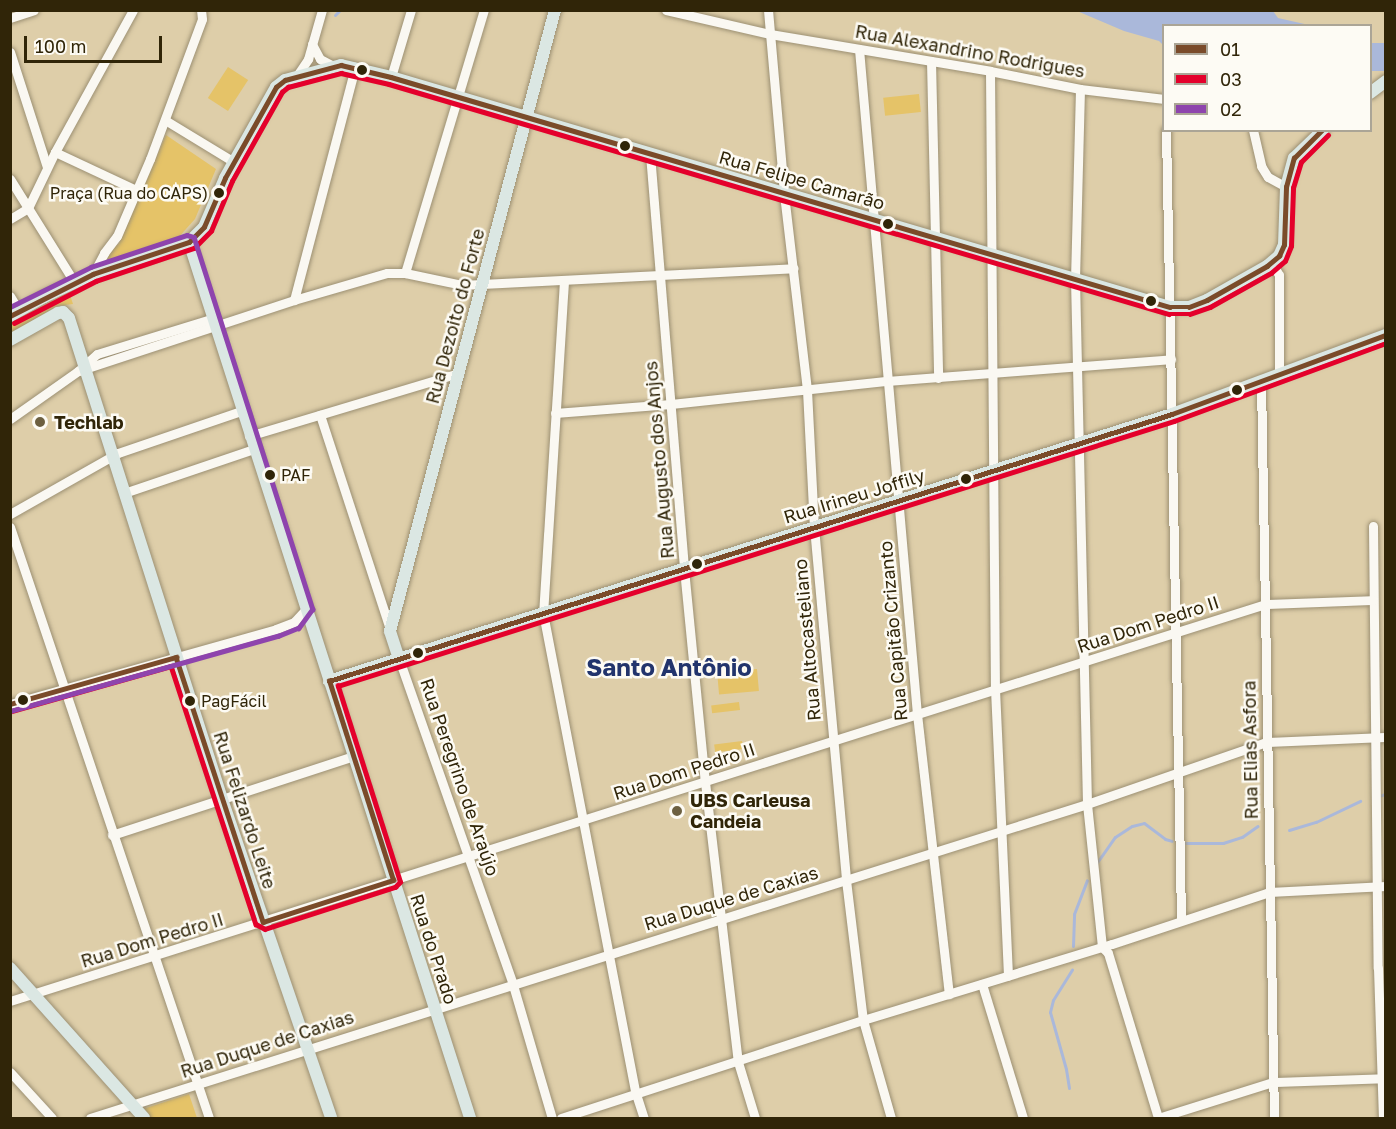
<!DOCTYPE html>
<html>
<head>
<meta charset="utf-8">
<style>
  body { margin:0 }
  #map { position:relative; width:1396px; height:1129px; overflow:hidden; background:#decea9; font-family:"Golos Text",sans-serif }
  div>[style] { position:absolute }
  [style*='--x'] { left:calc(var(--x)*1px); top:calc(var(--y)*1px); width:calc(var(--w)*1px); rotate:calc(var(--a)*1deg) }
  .green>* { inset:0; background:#e5c368; transform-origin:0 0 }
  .water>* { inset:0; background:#aab8da; transform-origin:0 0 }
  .stream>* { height:3px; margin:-1.5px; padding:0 1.5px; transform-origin:1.5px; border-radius:1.5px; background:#aab8da }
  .roads { filter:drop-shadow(0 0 2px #9c9073) drop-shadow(0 0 2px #9c9073) }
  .minor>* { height:9px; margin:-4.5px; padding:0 4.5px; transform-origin:4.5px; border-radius:4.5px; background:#faf8f2 }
  .major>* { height:12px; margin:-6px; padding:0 6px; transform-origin:6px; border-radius:6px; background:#dbe7e3 }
  .bus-1>* { height:4.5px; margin:-2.25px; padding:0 2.25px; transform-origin:2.25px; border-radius:2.25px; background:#7a4b2a }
  .bus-2>* { height:4.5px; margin:-2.25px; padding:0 2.25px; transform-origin:2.25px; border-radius:2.25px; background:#e4002b }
  .bus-3>* { height:4.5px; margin:-2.25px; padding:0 2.25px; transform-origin:2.25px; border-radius:2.25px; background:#8e44ad }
  .dots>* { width:16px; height:16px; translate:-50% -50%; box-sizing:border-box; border:3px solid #fdfbf4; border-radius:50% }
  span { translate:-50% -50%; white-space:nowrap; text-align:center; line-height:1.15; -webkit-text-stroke:5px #fdfbf4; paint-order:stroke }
  .bus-label { font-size:16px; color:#302508 }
  .right { translate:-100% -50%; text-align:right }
  .left { translate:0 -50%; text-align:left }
  .street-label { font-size:18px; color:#302508 }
  .poi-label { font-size:18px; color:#302508; font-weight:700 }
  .district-label { font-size:24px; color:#22346c; font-weight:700 }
  .frame { position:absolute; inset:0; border:12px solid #302508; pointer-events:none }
  .legend { position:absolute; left:1162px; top:24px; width:210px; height:108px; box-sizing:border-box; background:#fdfbf4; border:2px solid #aba596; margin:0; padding:8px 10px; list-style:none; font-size:18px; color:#302508 }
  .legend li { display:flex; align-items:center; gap:12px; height:30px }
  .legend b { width:30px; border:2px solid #aba596 }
  .scale { position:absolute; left:24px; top:36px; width:138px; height:27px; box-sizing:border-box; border:3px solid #302508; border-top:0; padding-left:8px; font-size:18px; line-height:21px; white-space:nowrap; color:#302508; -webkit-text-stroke:4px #fdfbf4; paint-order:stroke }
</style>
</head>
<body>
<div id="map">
  <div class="green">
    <div style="left:228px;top:67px;width:24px;height:37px;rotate:33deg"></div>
    <div style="left:919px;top:94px;width:18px;height:36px;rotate:84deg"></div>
    <div style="clip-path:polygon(166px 135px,216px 169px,195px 219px,177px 239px,100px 263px,106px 251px,119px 244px)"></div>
    <div style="clip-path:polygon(69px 292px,73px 304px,57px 306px,11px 334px,11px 323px)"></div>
    <div style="left:757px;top:669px;width:22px;height:40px;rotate:85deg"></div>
    <div style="left:739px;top:702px;width:8px;height:28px;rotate:83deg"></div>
    <div style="left:742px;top:741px;width:8px;height:28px;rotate:83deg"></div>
    <div style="clip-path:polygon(189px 1094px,197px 1118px,151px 1118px,143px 1109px)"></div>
  </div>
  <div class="water">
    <div style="clip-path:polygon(1077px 11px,1273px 11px,1278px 18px,1309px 25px,1164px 26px,1163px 45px,1159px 41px,1124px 31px)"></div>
    <div style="left:1385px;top:43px;width:28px;height:14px;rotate:90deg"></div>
  </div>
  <div class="stream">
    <div style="--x:335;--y:15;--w:7;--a:-45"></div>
    <div style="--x:1378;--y:796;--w:8;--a:-14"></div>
    <div style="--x:1289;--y:830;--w:28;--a:-17"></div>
    <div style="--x:1316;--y:822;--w:49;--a:-25.5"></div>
    <div style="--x:1183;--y:843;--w:40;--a:0"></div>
    <div style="--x:1223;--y:843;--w:20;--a:-18"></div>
    <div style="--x:1242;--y:837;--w:19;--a:-35"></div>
    <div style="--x:1096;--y:864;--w:33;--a:-55"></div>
    <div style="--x:1115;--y:837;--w:20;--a:-33"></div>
    <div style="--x:1132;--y:826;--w:12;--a:-14"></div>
    <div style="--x:1144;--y:823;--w:26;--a:37"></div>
    <div style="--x:1165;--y:839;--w:7;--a:16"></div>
    <div style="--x:1073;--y:946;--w:32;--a:-88"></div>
    <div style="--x:1074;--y:914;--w:36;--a:-69"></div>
    <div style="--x:1069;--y:1088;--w:19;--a:-99"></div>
    <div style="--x:1066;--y:1069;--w:59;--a:-105.7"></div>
    <div style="--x:1050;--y:1012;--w:12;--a:-76"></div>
    <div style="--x:1053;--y:1000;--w:36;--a:-58"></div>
  </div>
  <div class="roads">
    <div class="minor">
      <div style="--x:666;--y:10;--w:107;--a:13"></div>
      <div style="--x:770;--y:34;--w:223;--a:9.5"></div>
      <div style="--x:990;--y:71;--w:92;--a:11.3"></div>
      <div style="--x:1080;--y:89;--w:85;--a:6.8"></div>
      <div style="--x:768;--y:10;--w:185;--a:85"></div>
      <div style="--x:784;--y:194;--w:197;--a:83.3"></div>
      <div style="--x:807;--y:390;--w:137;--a:87.1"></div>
      <div style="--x:814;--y:527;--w:354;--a:84.8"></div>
      <div style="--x:846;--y:880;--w:141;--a:83.1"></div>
      <div style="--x:863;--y:1020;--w:102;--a:74.1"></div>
      <div style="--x:10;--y:18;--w:25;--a:-18"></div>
      <div style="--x:312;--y:44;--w:17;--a:62"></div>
      <div style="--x:320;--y:59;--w:15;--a:28"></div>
      <div style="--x:859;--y:49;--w:668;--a:85.02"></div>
      <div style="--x:917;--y:714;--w:282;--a:83.5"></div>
      <div style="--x:10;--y:52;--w:121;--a:72.2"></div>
      <div style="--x:931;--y:61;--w:317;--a:88.7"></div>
      <div style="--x:990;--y:71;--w:618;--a:89.54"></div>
      <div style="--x:995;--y:689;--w:287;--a:87.4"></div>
      <div style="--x:296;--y:77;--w:22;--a:-56"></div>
      <div style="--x:308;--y:59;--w:51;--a:-74.1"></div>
      <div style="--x:391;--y:77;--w:70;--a:-73.4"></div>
      <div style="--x:1080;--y:89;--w:190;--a:91.5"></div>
      <div style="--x:1075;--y:279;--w:525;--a:88.69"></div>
      <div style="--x:1087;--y:804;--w:144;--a:84"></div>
      <div style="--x:1102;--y:947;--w:8;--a:45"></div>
      <div style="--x:1108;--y:953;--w:172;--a:73.1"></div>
      <div style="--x:165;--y:120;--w:81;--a:31.3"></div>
      <div style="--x:1166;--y:130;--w:790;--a:88.91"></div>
      <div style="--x:1253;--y:130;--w:37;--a:77"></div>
      <div style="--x:1261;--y:166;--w:13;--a:58"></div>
      <div style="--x:1268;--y:177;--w:21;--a:29"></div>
      <div style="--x:55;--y:152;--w:89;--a:25.1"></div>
      <div style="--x:650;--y:154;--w:416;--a:85.3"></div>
      <div style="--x:684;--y:569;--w:214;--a:84.4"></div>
      <div style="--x:705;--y:782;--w:282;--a:83.3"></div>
      <div style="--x:738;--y:1062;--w:59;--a:73.1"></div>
      <div style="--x:10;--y:179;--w:121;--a:58.1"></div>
      <div style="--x:28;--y:208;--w:62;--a:-64.3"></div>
      <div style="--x:55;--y:152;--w:162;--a:-61.2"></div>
      <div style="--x:10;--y:219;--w:21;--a:-31"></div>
      <div style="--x:1267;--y:266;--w:10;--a:24"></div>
      <div style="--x:1276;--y:270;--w:6;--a:59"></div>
      <div style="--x:1279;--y:275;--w:99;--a:90"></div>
      <div style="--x:405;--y:273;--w:275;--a:-73.3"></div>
      <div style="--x:93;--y:274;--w:24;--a:-62"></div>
      <div style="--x:104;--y:253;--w:21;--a:-53"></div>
      <div style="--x:117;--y:236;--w:84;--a:-66.8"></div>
      <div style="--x:150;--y:159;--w:149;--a:-69.6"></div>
      <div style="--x:202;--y:19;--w:9;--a:-96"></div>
      <div style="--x:564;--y:281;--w:333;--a:93.6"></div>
      <div style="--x:543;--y:613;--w:490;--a:79.1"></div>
      <div style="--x:636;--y:1094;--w:25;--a:72"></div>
      <div style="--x:10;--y:296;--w:17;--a:59"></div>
      <div style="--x:294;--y:300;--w:241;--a:-75.3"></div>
      <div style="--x:78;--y:371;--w:227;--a:-18.2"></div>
      <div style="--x:294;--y:300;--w:97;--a:-16.2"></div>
      <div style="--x:387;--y:273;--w:18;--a:0"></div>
      <div style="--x:405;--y:273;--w:58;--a:11.9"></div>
      <div style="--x:462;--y:285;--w:332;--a:-2.9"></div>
      <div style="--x:1261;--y:381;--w:737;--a:88.99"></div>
      <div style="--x:555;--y:413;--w:116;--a:-4.4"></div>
      <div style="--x:671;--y:404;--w:218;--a:-6.1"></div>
      <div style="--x:888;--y:381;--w:284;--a:-4.4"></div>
      <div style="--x:320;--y:415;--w:225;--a:71.9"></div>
      <div style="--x:10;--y:419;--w:83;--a:-35.2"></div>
      <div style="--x:78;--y:371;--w:25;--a:-42"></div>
      <div style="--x:97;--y:354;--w:119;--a:-17.1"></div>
      <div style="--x:249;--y:436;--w:219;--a:-16.7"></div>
      <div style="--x:124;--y:493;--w:137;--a:-18.7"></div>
      <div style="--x:10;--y:514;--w:124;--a:-29.5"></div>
      <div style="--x:118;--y:453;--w:130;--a:-18.9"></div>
      <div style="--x:1373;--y:526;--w:442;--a:89.4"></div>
      <div style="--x:1378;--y:968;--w:150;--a:88.1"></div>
      <div style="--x:10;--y:527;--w:624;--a:71.39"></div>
      <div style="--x:399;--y:659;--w:345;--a:70.7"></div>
      <div style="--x:513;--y:985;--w:139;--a:73.7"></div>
      <div style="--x:10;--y:704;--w:276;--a:-15.7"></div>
      <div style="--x:276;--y:629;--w:19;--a:-21"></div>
      <div style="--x:294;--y:622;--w:18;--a:-47"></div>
      <div style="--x:112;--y:835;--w:255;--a:-18.1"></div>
      <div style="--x:982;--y:984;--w:140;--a:73"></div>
      <div style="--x:10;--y:1001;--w:1316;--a:-17.55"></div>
      <div style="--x:1265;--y:604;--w:108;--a:-2.1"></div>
      <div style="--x:10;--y:1072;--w:62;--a:47.6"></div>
      <div style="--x:90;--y:1118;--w:1045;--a:-17.48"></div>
      <div style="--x:1087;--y:804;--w:189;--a:-19.1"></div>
      <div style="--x:1266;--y:742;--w:120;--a:-2.4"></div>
      <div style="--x:561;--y:1118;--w:318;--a:-18"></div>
      <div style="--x:863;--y:1020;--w:260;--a:-17"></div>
      <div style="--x:1112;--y:944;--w:165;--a:-18.3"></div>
      <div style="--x:1269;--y:892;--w:117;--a:-2.9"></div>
      <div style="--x:1158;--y:1118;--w:121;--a:-17.4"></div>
      <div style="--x:1273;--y:1082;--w:113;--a:-2"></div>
    </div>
    <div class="major">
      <div style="--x:1370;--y:93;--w:20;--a:-37"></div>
      <div style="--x:189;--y:242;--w:920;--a:72.21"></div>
      <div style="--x:10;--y:316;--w:39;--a:-29"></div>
      <div style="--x:44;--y:297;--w:54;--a:-25.1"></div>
      <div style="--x:93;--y:274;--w:101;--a:-18.4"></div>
      <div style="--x:189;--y:242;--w:21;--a:-45"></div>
      <div style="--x:204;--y:227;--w:53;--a:-66.8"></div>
      <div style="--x:225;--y:178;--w:104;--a:-60.7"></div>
      <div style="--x:276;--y:87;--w:11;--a:-38"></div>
      <div style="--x:285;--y:80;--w:58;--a:-15"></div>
      <div style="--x:341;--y:65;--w:51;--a:13.5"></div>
      <div style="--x:391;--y:77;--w:812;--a:16.45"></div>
      <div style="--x:1170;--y:307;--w:19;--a:0"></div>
      <div style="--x:1189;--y:307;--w:19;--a:-21"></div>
      <div style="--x:1207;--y:300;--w:69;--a:-29.5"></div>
      <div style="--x:1267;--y:266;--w:16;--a:-40"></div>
      <div style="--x:1279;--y:256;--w:12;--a:-66"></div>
      <div style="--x:1284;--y:245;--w:58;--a:-88"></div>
      <div style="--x:1286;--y:187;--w:30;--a:-75"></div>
      <div style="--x:1294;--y:158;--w:40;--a:-44"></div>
      <div style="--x:10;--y:340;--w:55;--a:-29.4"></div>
      <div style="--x:58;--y:313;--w:5;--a:-11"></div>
      <div style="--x:63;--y:312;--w:8;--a:45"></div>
      <div style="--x:69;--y:318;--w:505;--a:72.35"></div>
      <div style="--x:222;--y:799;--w:337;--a:71.1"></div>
      <div style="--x:399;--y:659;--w:29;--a:-108"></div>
      <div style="--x:390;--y:631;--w:643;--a:-75.12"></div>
      <div style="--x:329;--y:681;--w:884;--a:-17.57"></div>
      <div style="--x:1172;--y:414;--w:228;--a:-20.3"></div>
      <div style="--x:10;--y:968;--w:201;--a:48.2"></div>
    </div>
  </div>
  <div class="bus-1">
    <div style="--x:10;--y:316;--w:93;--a:-26.8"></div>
    <div style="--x:93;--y:274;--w:101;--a:-18.4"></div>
    <div style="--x:189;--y:242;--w:21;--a:-45"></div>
    <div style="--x:204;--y:227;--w:53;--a:-66.8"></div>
    <div style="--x:225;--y:178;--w:104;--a:-60.7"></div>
    <div style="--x:276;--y:87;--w:11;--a:-38"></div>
    <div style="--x:285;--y:80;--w:58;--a:-15"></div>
    <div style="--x:341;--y:65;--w:51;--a:13.5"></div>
    <div style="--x:391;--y:77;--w:812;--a:16.45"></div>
    <div style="--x:1170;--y:307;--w:19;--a:0"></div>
    <div style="--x:1189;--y:307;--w:19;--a:-21"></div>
    <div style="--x:1207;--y:300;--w:69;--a:-29.5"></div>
    <div style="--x:1267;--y:266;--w:16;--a:-40"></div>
    <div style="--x:1279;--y:256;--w:12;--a:-66"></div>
    <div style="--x:1284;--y:245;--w:58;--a:-88"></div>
    <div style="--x:1286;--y:187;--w:30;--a:-75"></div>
    <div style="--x:1294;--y:158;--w:40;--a:-45"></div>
    <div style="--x:10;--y:704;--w:173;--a:-15.8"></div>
    <div style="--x:176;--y:657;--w:279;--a:71.8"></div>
    <div style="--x:263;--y:922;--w:137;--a:-17.9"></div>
    <div style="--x:393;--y:880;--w:209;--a:-107.8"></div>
    <div style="--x:329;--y:681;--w:884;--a:-17.57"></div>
    <div style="--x:1172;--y:414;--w:228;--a:-20.3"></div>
  </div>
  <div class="bus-2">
    <div style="--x:14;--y:323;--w:92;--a:-27.1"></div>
    <div style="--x:96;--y:281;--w:103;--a:-18.6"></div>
    <div style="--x:194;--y:248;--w:24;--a:-45"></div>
    <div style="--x:211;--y:231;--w:54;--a:-67.2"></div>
    <div style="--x:232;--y:181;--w:102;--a:-60.7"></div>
    <div style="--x:282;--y:92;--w:8;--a:-40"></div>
    <div style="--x:288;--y:87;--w:55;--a:-14.8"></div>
    <div style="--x:341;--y:73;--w:49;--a:12.9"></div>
    <div style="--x:389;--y:84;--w:813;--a:16.43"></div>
    <div style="--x:1169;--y:314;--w:21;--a:0"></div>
    <div style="--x:1190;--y:314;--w:21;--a:-19"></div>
    <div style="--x:1210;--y:307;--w:70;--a:-29.1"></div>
    <div style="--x:1271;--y:273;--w:18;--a:-41"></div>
    <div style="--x:1285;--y:261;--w:16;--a:-68"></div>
    <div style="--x:1291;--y:246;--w:58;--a:-88"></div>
    <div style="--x:1293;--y:188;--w:27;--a:-73"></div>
    <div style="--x:1301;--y:162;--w:38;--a:-45"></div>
    <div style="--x:12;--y:711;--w:165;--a:-15.8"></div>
    <div style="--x:171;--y:666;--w:272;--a:71.8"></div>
    <div style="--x:256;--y:924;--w:10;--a:29"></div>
    <div style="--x:265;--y:929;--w:137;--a:-17.9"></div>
    <div style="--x:395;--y:887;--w:7;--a:-45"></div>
    <div style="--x:400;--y:882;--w:206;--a:-107.6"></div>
    <div style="--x:338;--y:686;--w:877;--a:-17.59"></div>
    <div style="--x:1174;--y:421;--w:226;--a:-20.2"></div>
  </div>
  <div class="bus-3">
    <div style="--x:10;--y:307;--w:90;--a:-26.3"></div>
    <div style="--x:91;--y:267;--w:101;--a:-18.4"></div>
    <div style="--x:187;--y:235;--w:7;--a:16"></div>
    <div style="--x:194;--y:237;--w:391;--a:72.3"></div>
    <div style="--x:313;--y:609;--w:24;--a:126"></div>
    <div style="--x:299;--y:628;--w:22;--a:158"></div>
    <div style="--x:279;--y:636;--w:277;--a:164.3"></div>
  </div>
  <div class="dots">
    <div style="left:362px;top:70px;background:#302508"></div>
    <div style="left:625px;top:146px;background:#302508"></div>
    <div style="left:219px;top:193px;background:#302508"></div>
    <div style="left:888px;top:224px;background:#302508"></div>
    <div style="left:1151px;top:301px;background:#302508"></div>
    <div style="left:1237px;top:390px;background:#302508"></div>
    <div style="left:40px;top:422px;background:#6d6040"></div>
    <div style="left:270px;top:475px;background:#302508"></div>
    <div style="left:966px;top:479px;background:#302508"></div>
    <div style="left:697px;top:564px;background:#302508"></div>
    <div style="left:418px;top:653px;background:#302508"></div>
    <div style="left:23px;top:700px;background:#302508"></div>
    <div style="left:190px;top:701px;background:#302508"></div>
    <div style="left:677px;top:811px;background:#6d6040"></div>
  </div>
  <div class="bus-label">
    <span class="right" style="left:208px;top:193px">Praça (Rua do CAPS)</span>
    <span class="left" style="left:281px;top:475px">PAF</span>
    <span class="left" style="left:201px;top:701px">PagFácil</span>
  </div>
  <div class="street-label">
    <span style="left:970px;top:51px;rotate:10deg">Rua Alexandrino Rodrigues</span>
    <span style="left:802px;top:180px;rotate:16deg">Rua Felipe Camarão</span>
    <span style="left:455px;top:316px;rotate:-75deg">Rua Dezoito do Forte</span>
    <span style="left:659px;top:460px;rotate:-95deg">Rua Augusto dos Anjos</span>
    <span style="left:854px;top:496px;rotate:-17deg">Rua Irineu Joffily</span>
    <span style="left:1148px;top:624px;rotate:-18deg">Rua Dom Pedro II</span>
    <span style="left:893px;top:631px;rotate:-95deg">Rua Capitão Crizanto</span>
    <span style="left:807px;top:640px;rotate:-95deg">Rua Altocasteliano</span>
    <span style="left:1250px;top:750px;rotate:-91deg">Rua Elias Asfora</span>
    <span style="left:684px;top:771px;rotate:-18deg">Rua Dom Pedro II</span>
    <span style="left:460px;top:777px;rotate:71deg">Rua Peregrino de Araújo</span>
    <span style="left:245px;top:810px;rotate:72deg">Rua Felizardo Leite</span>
    <span style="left:731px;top:898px;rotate:-17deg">Rua Duque de Caxias</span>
    <span style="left:152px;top:940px;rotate:-17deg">Rua Dom Pedro II</span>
    <span style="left:434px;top:949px;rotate:72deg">Rua do Prado</span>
    <span style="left:267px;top:1044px;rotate:-18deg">Rua Duque de Caxias</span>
  </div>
  <div class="poi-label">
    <span class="left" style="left:54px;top:422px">Techlab</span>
    <span class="left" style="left:690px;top:811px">UBS Carleusa<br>Candeia</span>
  </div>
  <div class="district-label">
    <span style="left:669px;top:667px">Santo Antônio</span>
  </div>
  <div class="frame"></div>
  <ul class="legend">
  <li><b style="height:8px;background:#7a4b2a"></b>01</li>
  <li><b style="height:8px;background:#e4002b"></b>03</li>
  <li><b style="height:8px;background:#8e44ad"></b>02</li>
  </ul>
  <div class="scale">100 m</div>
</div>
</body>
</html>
